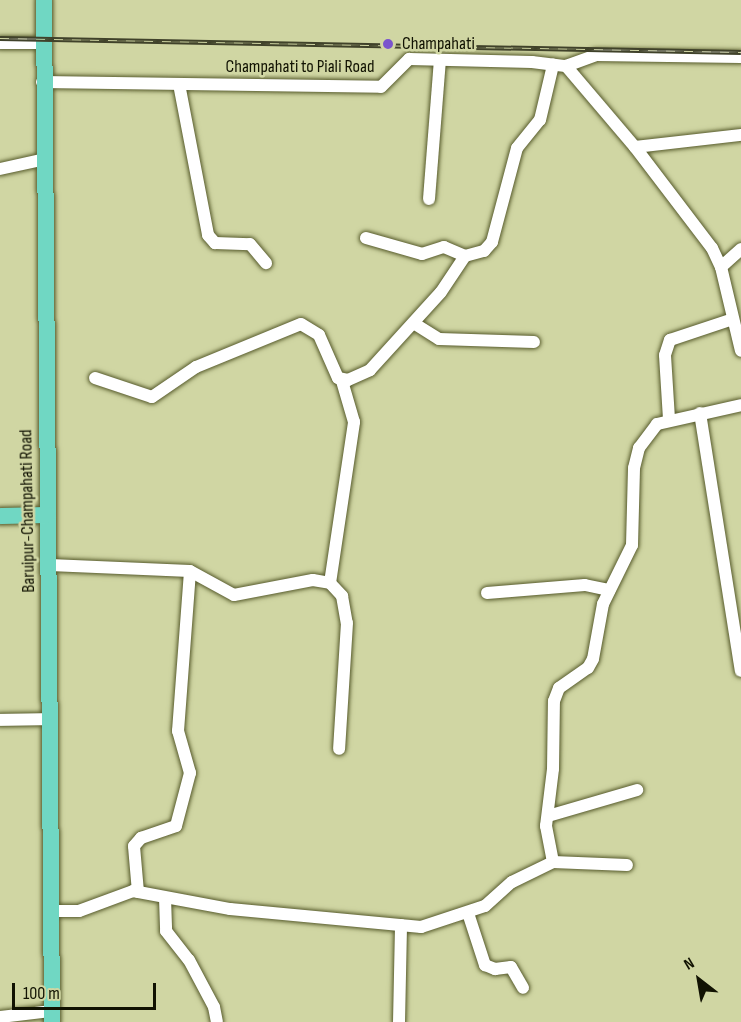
<!DOCTYPE html>
<html>
<head>
<meta charset="utf-8">
<style>
  body { margin:0 }
  #map { position:relative; width:741px; height:1022px; overflow:hidden; background:#d0d6a3; font-family:"Sofia Sans Condensed",sans-serif }
  div>[style] { position:absolute }
  [style*='--x'] { left:calc(var(--x)*1px); top:calc(var(--y)*1px); width:calc(var(--w)*1px); rotate:calc(var(--a)*1deg) }
  .roads { filter:drop-shadow(0 0 2px #575b2c) drop-shadow(0 0 2px #575b2c) }
  .minor>* { height:12px; margin:-6px; padding:0 6px; transform-origin:6px; border-radius:6px; background:#fff }
  .major>* { height:16px; margin:-8px; padding:0 8px; transform-origin:8px; border-radius:8px; background:#70d7c3 }
  .rail>* { height:5px; margin-top:-2.5px; transform-origin:0; background:repeating-linear-gradient(90deg,#d0d6a3 0 9px,#40422a 0 18px); box-sizing:border-box; border-block:2px solid #40422a }
  .dots>* { width:16px; height:16px; translate:-50% -50%; box-sizing:border-box; border:3px solid #d0d6a3; border-radius:50% }
  span { translate:-50% -50%; white-space:nowrap; text-align:center; line-height:1.15; -webkit-text-stroke:5px #d0d6a3; paint-order:stroke }
  .poi-label { font-size:18px; color:#111202 }
  .left { translate:0 -50%; text-align:left }
  .street-label { font-size:18px; color:#111202 }
  .north { position:absolute; left:669px; top:950px; width:60px; height:60px; -webkit-text-stroke:4px #d0d6a3; paint-order:stroke; rotate:329deg; font-size:16px; font-weight:700; line-height:24px; text-align:center; color:#111202 }
  .north::after { content:''; display:block; margin:auto; width:21px; height:27px; background:#111202; clip-path:polygon(50% 0,100% 100%,50% 72%,0 100%) }
  .scale { position:absolute; left:12px; top:983px; width:144px; height:27px; box-sizing:border-box; border:3px solid #111202; border-top:0; padding-left:8px; font-size:18px; line-height:21px; white-space:nowrap; color:#111202; -webkit-text-stroke:4px #d0d6a3; paint-order:stroke }
</style>
</head>
<body>
<div id="map">
  <div class="roads">
    <div class="minor">
      <div style="--x:0;--y:43;--w:44;--a:0"></div>
      <div style="--x:566;--y:66;--w:32;--a:-20"></div>
      <div style="--x:596;--y:55;--w:145;--a:0.8"></div>
      <div style="--x:42;--y:82;--w:339;--a:0.8"></div>
      <div style="--x:381;--y:87;--w:40;--a:-45"></div>
      <div style="--x:409;--y:59;--w:123;--a:1.4"></div>
      <div style="--x:532;--y:62;--w:34;--a:7"></div>
      <div style="--x:566;--y:66;--w:106;--a:49.6"></div>
      <div style="--x:635;--y:147;--w:127;--a:52.7"></div>
      <div style="--x:712;--y:248;--w:21;--a:65"></div>
      <div style="--x:721;--y:267;--w:86;--a:76.6"></div>
      <div style="--x:179;--y:84;--w:154;--a:79.1"></div>
      <div style="--x:208;--y:235;--w:11;--a:49"></div>
      <div style="--x:215;--y:243;--w:35;--a:2"></div>
      <div style="--x:250;--y:244;--w:25;--a:50"></div>
      <div style="--x:635;--y:147;--w:107;--a:-6.5"></div>
      <div style="--x:0;--y:169;--w:46;--a:-12.5"></div>
      <div style="--x:429;--y:199;--w:139;--a:-85.5"></div>
      <div style="--x:366;--y:238;--w:58;--a:15.9"></div>
      <div style="--x:422;--y:254;--w:23;--a:-18"></div>
      <div style="--x:444;--y:247;--w:23;--a:23"></div>
      <div style="--x:721;--y:267;--w:27;--a:-42"></div>
      <div style="--x:415;--y:324;--w:28;--a:32"></div>
      <div style="--x:439;--y:339;--w:95;--a:1.8"></div>
      <div style="--x:95;--y:378;--w:60;--a:18.4"></div>
      <div style="--x:152;--y:397;--w:53;--a:-34.3"></div>
      <div style="--x:196;--y:367;--w:113;--a:-22.3"></div>
      <div style="--x:301;--y:324;--w:21;--a:31"></div>
      <div style="--x:319;--y:335;--w:47;--a:66.2"></div>
      <div style="--x:338;--y:378;--w:10;--a:11"></div>
      <div style="--x:348;--y:380;--w:24;--a:-24"></div>
      <div style="--x:370;--y:370;--w:105;--a:-47.7"></div>
      <div style="--x:441;--y:292;--w:43;--a:-56.3"></div>
      <div style="--x:465;--y:256;--w:20;--a:-15"></div>
      <div style="--x:484;--y:251;--w:12;--a:-48"></div>
      <div style="--x:492;--y:242;--w:97;--a:-75.1"></div>
      <div style="--x:517;--y:148;--w:36;--a:-51"></div>
      <div style="--x:540;--y:120;--w:57;--a:-76.7"></div>
      <div style="--x:700;--y:413;--w:261;--a:81"></div>
      <div style="--x:669;--y:419;--w:64;--a:-93.6"></div>
      <div style="--x:665;--y:355;--w:16;--a:-72"></div>
      <div style="--x:670;--y:340;--w:66;--a:-18.4"></div>
      <div style="--x:50;--y:565;--w:140;--a:2.5"></div>
      <div style="--x:190;--y:571;--w:50;--a:28.6"></div>
      <div style="--x:234;--y:595;--w:80;--a:-10.8"></div>
      <div style="--x:313;--y:580;--w:17;--a:10"></div>
      <div style="--x:330;--y:583;--w:18;--a:47"></div>
      <div style="--x:342;--y:596;--w:27;--a:80"></div>
      <div style="--x:347;--y:623;--w:126;--a:93.6"></div>
      <div style="--x:330;--y:583;--w:163;--a:-81.5"></div>
      <div style="--x:354;--y:422;--w:43;--a:-106.3"></div>
      <div style="--x:487;--y:593;--w:98;--a:-4.7"></div>
      <div style="--x:585;--y:585;--w:25;--a:12"></div>
      <div style="--x:0;--y:720;--w:50;--a:-1.1"></div>
      <div style="--x:548;--y:816;--w:93;--a:-16.3"></div>
      <div style="--x:553;--y:862;--w:74;--a:2.3"></div>
      <div style="--x:138;--y:892;--w:46;--a:-95"></div>
      <div style="--x:134;--y:846;--w:11;--a:-49"></div>
      <div style="--x:141;--y:838;--w:37;--a:-19"></div>
      <div style="--x:176;--y:826;--w:55;--a:-75.2"></div>
      <div style="--x:190;--y:773;--w:44;--a:-105.9"></div>
      <div style="--x:178;--y:731;--w:160;--a:-85.7"></div>
      <div style="--x:165;--y:898;--w:33;--a:88"></div>
      <div style="--x:166;--y:931;--w:37;--a:52"></div>
      <div style="--x:189;--y:960;--w:53;--a:62"></div>
      <div style="--x:214;--y:1007;--w:15;--a:79"></div>
      <div style="--x:51;--y:911;--w:28;--a:0"></div>
      <div style="--x:79;--y:911;--w:58;--a:-20.3"></div>
      <div style="--x:133;--y:891;--w:99;--a:10.5"></div>
      <div style="--x:230;--y:909;--w:192;--a:5.4"></div>
      <div style="--x:421;--y:927;--w:67;--a:-18.2"></div>
      <div style="--x:485;--y:906;--w:36;--a:-42"></div>
      <div style="--x:512;--y:882;--w:46;--a:-26"></div>
      <div style="--x:553;--y:862;--w:37;--a:-101"></div>
      <div style="--x:546;--y:826;--w:57;--a:-83"></div>
      <div style="--x:553;--y:769;--w:68;--a:-89.2"></div>
      <div style="--x:554;--y:701;--w:14;--a:-69"></div>
      <div style="--x:559;--y:688;--w:35;--a:-35"></div>
      <div style="--x:588;--y:668;--w:10;--a:-61"></div>
      <div style="--x:593;--y:659;--w:56;--a:-79.7"></div>
      <div style="--x:603;--y:604;--w:66;--a:-63.8"></div>
      <div style="--x:632;--y:545;--w:77;--a:-88.5"></div>
      <div style="--x:634;--y:468;--w:21;--a:-76"></div>
      <div style="--x:639;--y:448;--w:30;--a:-53"></div>
      <div style="--x:657;--y:424;--w:86;--a:-12.7"></div>
      <div style="--x:468;--y:913;--w:55;--a:71.9"></div>
      <div style="--x:485;--y:965;--w:11;--a:22"></div>
      <div style="--x:495;--y:969;--w:16;--a:-7"></div>
      <div style="--x:511;--y:967;--w:24;--a:60"></div>
      <div style="--x:0;--y:1017;--w:51;--a:-6.7"></div>
      <div style="--x:399;--y:1022;--w:97;--a:-88.8"></div>
    </div>
    <div class="major">
      <div style="--x:44;--y:0;--w:1022;--a:89.55"></div>
      <div style="--x:0;--y:516;--w:48;--a:-1.2"></div>
    </div>
  </div>
  <div class="rail">
    <div style="--x:0;--y:38;--w:741;--a:1.08"></div>
  </div>
  <div class="dots">
    <div style="left:388px;top:44px;background:#7a54cd"></div>
  </div>
  <div class="poi-label">
    <span class="left" style="left:402px;top:44px">Champahati</span>
  </div>
  <div class="street-label">
    <span style="left:300px;top:67px">Champahati to Piali Road</span>
    <span style="left:28px;top:511px;rotate:-91deg">Baruipur-Champahati Road</span>
  </div>
  <div class="north">N</div>
  <div class="scale">100 m</div>
</div>
</body>
</html>
